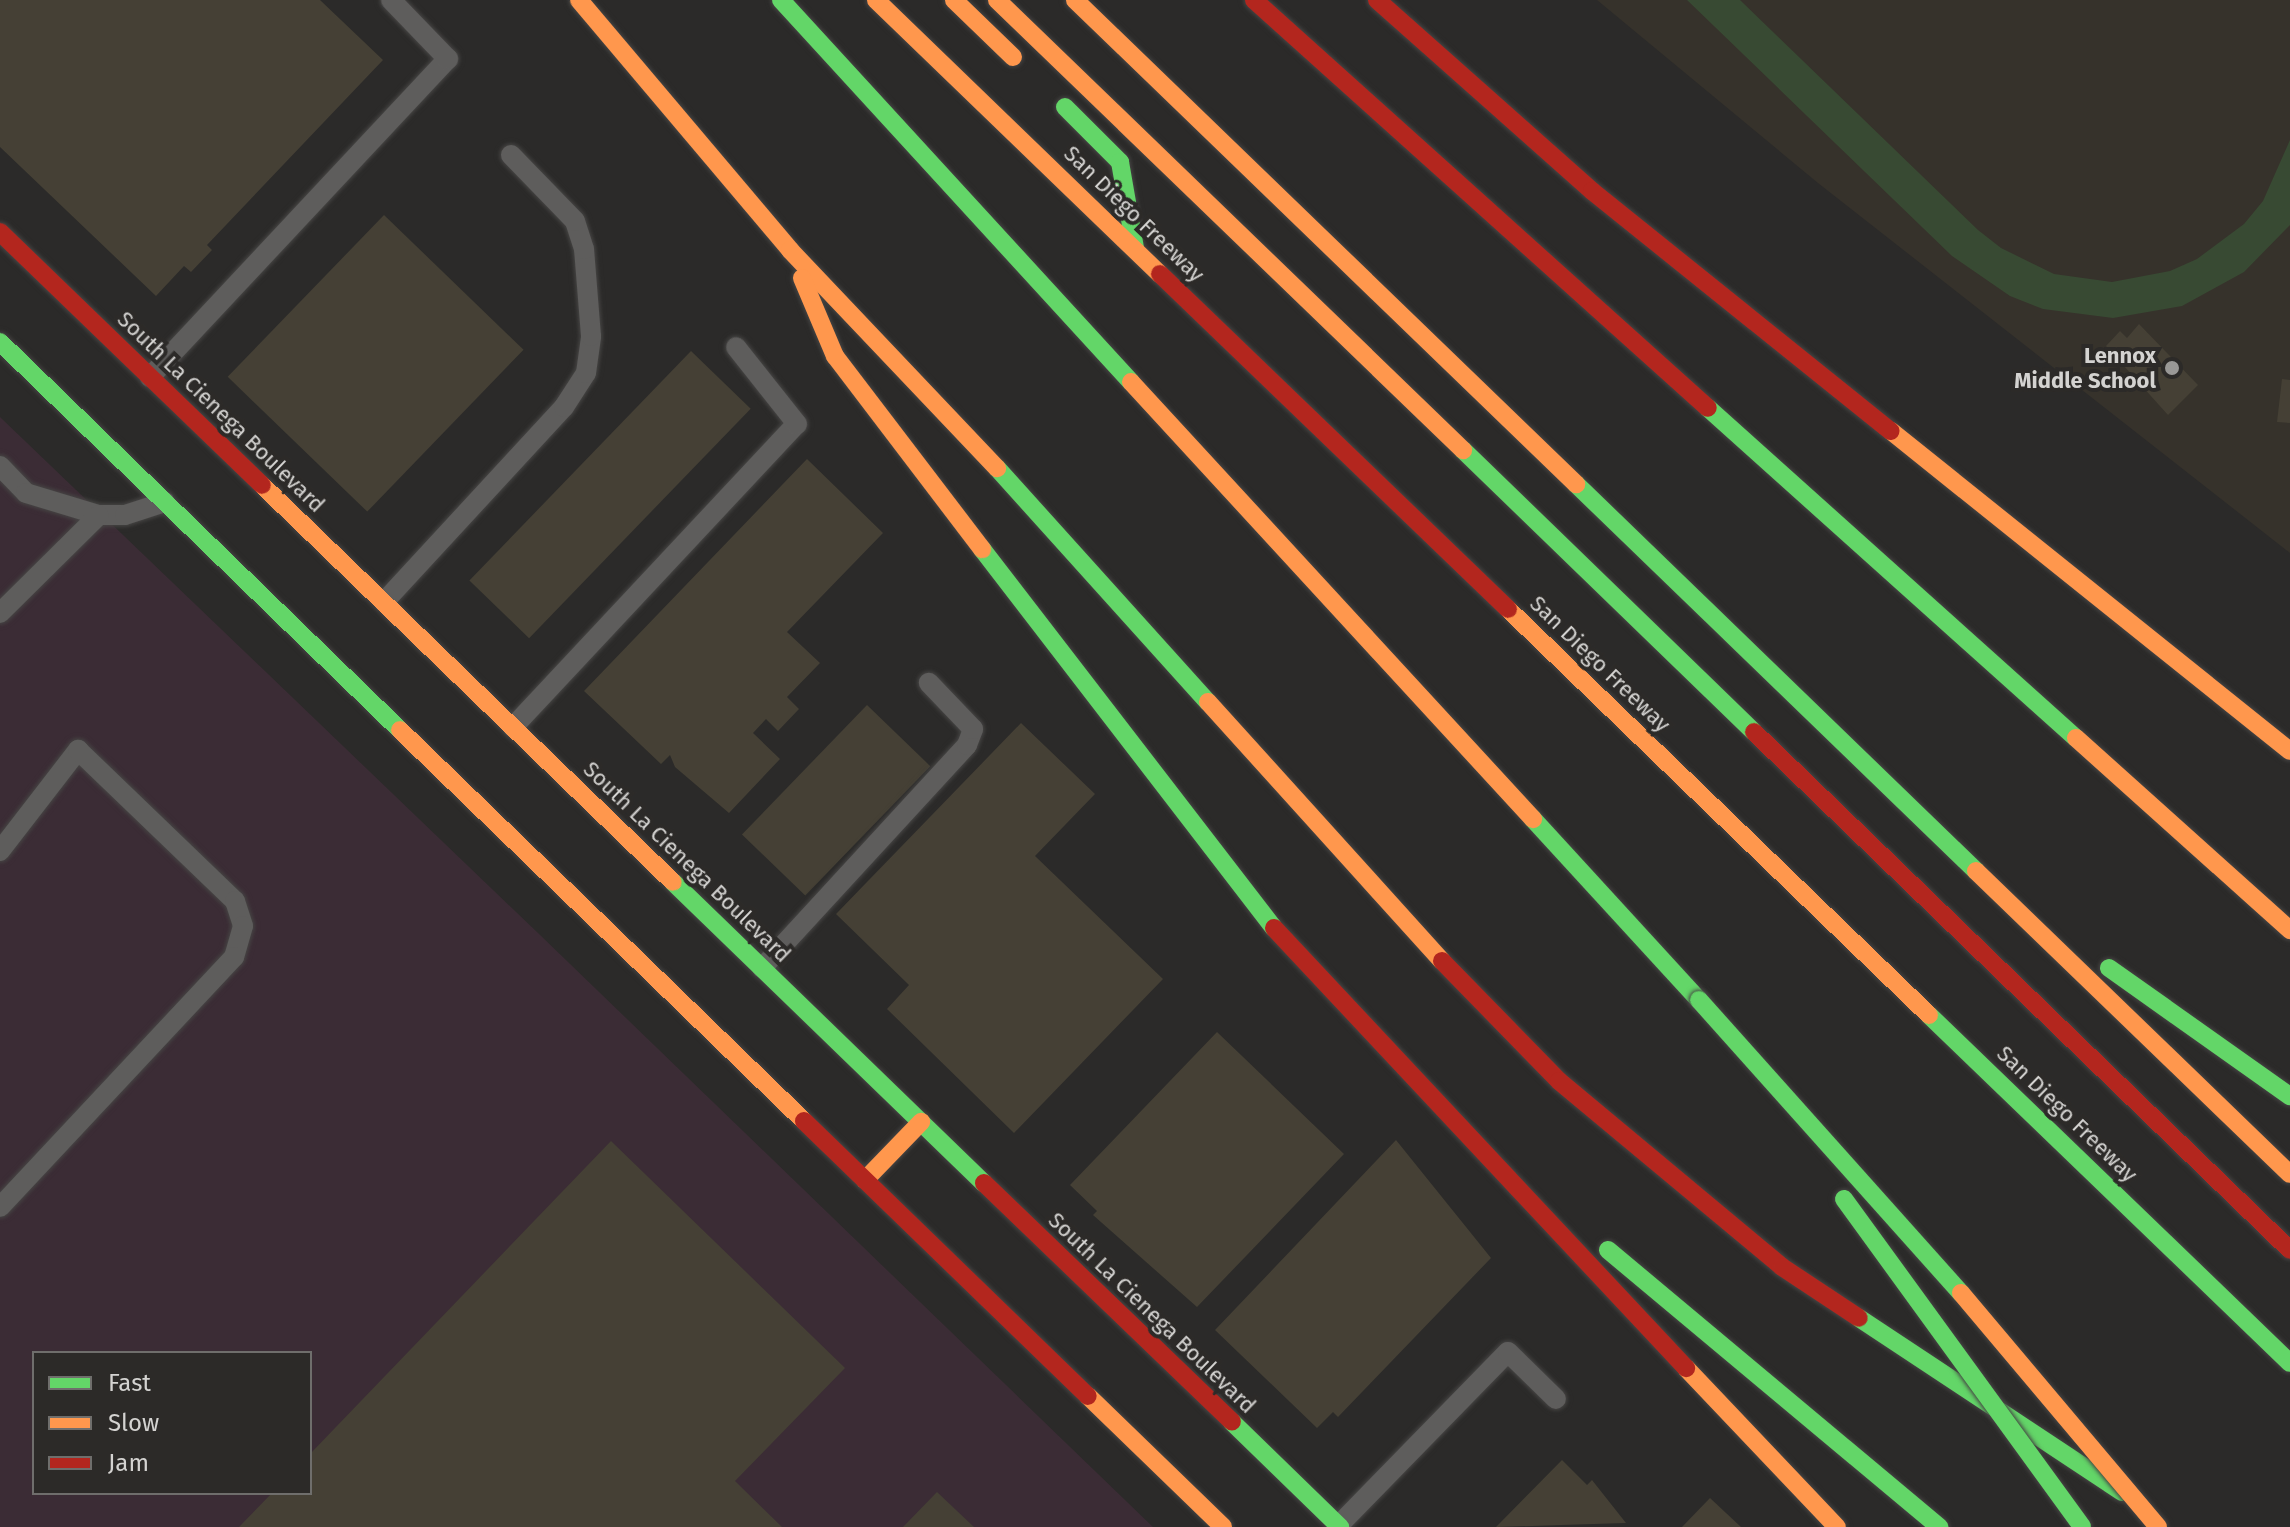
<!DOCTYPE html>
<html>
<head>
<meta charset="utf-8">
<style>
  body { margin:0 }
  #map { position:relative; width:2290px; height:1527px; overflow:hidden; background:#2b2a29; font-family:"Fira Sans",sans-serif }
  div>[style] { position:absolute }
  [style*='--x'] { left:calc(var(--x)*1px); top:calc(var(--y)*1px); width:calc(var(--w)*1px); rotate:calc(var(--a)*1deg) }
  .commercial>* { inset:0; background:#3b2c35 }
  .built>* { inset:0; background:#36322b }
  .green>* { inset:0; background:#384a33 }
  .building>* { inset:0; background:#454035; transform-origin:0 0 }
  .roads { filter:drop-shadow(0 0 2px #464544) drop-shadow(0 0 2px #464544) }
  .lane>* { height:20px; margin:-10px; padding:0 10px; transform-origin:10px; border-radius:10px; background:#5e5d5c }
  .fast>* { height:18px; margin:-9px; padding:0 9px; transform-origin:9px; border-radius:9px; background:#63d668 }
  .slow>* { height:18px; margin:-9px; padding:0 9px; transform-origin:9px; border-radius:9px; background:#ff974d }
  .jam>* { height:18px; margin:-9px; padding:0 9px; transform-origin:9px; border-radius:9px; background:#b3261e }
  .bridges { filter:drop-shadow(0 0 2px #464544) drop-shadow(0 0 2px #464544) }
  .fast-bridge>* { height:18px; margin:-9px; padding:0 9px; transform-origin:9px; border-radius:9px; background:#63d668 }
  .slow-bridge>* { height:18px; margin:-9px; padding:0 9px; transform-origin:9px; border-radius:9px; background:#ff974d }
  .dots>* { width:22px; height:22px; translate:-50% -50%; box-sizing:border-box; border:4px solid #2c2a28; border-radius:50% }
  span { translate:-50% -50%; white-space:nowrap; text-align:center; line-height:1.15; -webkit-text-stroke:8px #2c2a28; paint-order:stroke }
  .street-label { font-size:22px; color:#d4d3d1 }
  .poi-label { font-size:22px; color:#d4d3d1; font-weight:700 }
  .right { translate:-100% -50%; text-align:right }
  .legend { position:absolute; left:32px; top:1351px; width:280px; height:144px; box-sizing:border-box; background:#2c2a28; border:2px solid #6f6e6c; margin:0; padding:10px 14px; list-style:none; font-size:24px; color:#d4d3d1 }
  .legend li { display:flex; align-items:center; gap:16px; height:40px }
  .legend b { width:40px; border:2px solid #6f6e6c }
</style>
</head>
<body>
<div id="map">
  <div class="commercial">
    <div style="clip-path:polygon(evenodd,0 417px,538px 933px,1153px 1527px,0 1527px,0 417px,34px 1353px,310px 1353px,310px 1493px,34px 1493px,34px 1353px)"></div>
  </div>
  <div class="built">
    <div style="clip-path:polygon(1597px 0,2290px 0,2290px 553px,1818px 183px)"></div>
  </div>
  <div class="green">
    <div style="clip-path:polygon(1687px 0,1740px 0,1978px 230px,2001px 248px,2054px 274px,2112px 282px,2170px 271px,2197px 259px,2244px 224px,2263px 201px,2290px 140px,2290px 225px,2244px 272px,2182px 306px,2113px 318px,2043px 309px,2010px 296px,1952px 256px)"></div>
  </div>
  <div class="building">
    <div style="clip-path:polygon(0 0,320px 0,383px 60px,207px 245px,212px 250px,191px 272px,184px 266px,156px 296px,0 147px)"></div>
    <div style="left:384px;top:215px;width:194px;height:225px;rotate:44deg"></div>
    <div style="clip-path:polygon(2139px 324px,2198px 385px,2168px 415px,2106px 346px,2120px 331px,2127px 338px)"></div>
    <div style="left:691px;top:351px;width:83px;height:319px;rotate:44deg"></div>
    <div style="clip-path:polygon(2282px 379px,2290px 380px,2290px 423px,2277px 422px)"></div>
    <div style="clip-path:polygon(807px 459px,883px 533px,787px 632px,820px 663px,787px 697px,799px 709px,778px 731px,766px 719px,753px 733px,780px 759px,729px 813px,675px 767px,670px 755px,661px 764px,584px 691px)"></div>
    <div style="left:867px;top:705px;width:88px;height:180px;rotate:44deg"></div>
    <div style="clip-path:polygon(1021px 723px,1095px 794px,1035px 856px,1163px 979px,1014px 1133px,887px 1009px,909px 985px,836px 914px)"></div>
    <div style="clip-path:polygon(1217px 1032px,1344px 1154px,1197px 1307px,1093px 1215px,1097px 1211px,1070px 1185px)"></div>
    <div style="clip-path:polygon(1396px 1140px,1491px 1258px,1338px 1417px,1333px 1412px,1317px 1428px,1215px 1330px)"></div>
    <div style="clip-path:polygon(611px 1141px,845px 1368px,735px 1481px,782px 1527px,239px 1527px,272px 1493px,310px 1493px,310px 1454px)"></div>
    <div style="clip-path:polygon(1562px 1460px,1587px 1485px,1592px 1480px,1626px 1523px,1496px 1527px)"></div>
    <div style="clip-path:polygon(937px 1492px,974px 1527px,903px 1527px)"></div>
    <div style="clip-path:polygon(1710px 1498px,1741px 1527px,1682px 1527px)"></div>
  </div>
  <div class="roads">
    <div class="lane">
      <div style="--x:150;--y:377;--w:436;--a:-46.9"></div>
      <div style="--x:448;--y:59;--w:82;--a:-134"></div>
      <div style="--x:0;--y:466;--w:37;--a:46"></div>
      <div style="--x:26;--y:493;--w:76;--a:16.8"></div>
      <div style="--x:99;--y:515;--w:26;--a:0"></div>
      <div style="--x:125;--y:515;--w:42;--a:-18"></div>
      <div style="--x:384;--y:602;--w:265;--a:-47.3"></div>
      <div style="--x:564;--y:407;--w:40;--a:-57.1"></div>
      <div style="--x:586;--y:373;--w:37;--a:-82"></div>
      <div style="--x:591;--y:336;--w:87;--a:-94.6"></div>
      <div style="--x:584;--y:249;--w:29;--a:-108"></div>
      <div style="--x:575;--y:221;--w:92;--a:-134.1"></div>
      <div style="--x:0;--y:613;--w:139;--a:-44.7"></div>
      <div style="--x:513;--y:727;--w:415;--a:-46.9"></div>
      <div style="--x:797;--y:424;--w:98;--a:-128.4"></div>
      <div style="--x:0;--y:851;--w:128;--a:-52.3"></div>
      <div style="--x:78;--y:750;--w:218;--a:43.9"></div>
      <div style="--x:235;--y:901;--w:26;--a:72"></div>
      <div style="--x:243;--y:926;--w:32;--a:106"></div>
      <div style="--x:234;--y:957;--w:342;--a:133.1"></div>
      <div style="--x:762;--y:968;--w:303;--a:-47.4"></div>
      <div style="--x:967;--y:745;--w:17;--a:-69"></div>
      <div style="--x:973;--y:729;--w:64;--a:-133.7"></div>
      <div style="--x:1338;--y:1526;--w:243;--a:-45.7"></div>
      <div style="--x:1508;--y:1352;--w:67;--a:44.4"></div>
    </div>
    <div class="fast">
      <div style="--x:781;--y:0;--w:518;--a:47.5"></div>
      <div style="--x:1065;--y:107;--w:78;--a:45"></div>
      <div style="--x:1120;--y:162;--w:87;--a:80.1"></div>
      <div style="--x:0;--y:342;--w:557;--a:44.13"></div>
      <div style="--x:1708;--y:408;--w:494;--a:41.9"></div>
      <div style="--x:1463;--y:450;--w:405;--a:44.1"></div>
      <div style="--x:997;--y:468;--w:315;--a:48"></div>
      <div style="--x:1576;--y:484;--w:557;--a:44.05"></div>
      <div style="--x:982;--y:549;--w:478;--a:52.4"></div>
      <div style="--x:1533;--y:819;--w:246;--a:47.5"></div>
      <div style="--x:673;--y:882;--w:433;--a:44.1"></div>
      <div style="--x:2109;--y:968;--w:222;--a:35.3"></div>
      <div style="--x:1929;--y:1015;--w:501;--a:43.95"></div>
      <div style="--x:1608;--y:1250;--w:432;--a:39.9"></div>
      <div style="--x:1859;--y:1318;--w:315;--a:33.5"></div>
      <div style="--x:1232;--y:1422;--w:151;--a:44.2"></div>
    </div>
    <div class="slow">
      <div style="--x:579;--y:0;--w:327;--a:49.8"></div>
      <div style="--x:790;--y:250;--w:301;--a:46.5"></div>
      <div style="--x:876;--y:0;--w:395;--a:44"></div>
      <div style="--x:954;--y:0;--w:82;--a:44"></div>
      <div style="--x:997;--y:0;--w:648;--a:44"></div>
      <div style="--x:1075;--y:0;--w:697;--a:44.01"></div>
      <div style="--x:802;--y:278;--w:85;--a:67.1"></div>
      <div style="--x:835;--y:356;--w:243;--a:52.7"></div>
      <div style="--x:1131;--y:382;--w:594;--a:47.39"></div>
      <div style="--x:1891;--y:431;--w:511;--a:38.73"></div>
      <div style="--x:262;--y:485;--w:571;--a:44.01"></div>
      <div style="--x:1508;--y:609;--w:585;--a:43.96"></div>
      <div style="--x:1208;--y:702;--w:349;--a:47.9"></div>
      <div style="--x:400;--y:730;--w:562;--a:44.06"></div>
      <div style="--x:2076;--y:738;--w:288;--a:41.9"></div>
      <div style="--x:1976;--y:871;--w:436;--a:44"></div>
      <div style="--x:865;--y:1180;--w:81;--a:-46"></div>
      <div style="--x:1686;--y:1368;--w:219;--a:46.5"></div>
      <div style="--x:1088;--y:1396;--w:188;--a:44.1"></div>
    </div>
    <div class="jam">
      <div style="--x:1254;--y:0;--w:610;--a:41.95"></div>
      <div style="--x:1377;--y:0;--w:288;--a:41.6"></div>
      <div style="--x:1592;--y:191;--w:383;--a:38.8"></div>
      <div style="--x:0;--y:232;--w:364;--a:44"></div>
      <div style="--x:1160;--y:274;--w:483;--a:43.9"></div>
      <div style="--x:1754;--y:732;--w:745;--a:44.02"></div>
      <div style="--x:1274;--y:928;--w:603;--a:46.88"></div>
      <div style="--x:1442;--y:961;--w:168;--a:45.7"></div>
      <div style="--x:1559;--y:1081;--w:290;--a:39.8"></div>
      <div style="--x:1782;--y:1267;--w:92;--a:33.5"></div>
      <div style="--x:804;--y:1121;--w:395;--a:44.1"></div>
      <div style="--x:984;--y:1183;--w:344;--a:43.9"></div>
    </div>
  </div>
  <div class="bridges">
    <div class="fast-bridge">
      <div style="--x:1699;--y:1000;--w:393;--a:48.2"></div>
      <div style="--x:1844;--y:1199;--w:405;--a:54"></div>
    </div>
    <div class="slow-bridge">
      <div style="--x:1961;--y:1293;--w:306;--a:49.9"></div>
    </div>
  </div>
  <div class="dots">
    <div style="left:2172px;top:368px;background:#999896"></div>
  </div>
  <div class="street-label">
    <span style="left:1134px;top:214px;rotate:44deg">San Diego Freeway</span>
    <span style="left:221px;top:412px;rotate:44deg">South La Cienega Boulevard</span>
    <span style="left:1600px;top:664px;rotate:44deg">San Diego Freeway</span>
    <span style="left:687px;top:862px;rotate:44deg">South La Cienega Boulevard</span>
    <span style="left:2067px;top:1114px;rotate:44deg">San Diego Freeway</span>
    <span style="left:1152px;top:1313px;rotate:44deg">South La Cienega Boulevard</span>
  </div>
  <div class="poi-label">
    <span class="right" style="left:2156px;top:368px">Lennox<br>Middle School</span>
  </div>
  <ul class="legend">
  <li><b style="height:10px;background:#63d668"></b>Fast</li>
  <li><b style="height:10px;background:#ff974d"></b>Slow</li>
  <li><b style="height:10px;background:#b3261e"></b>Jam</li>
  </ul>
</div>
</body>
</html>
